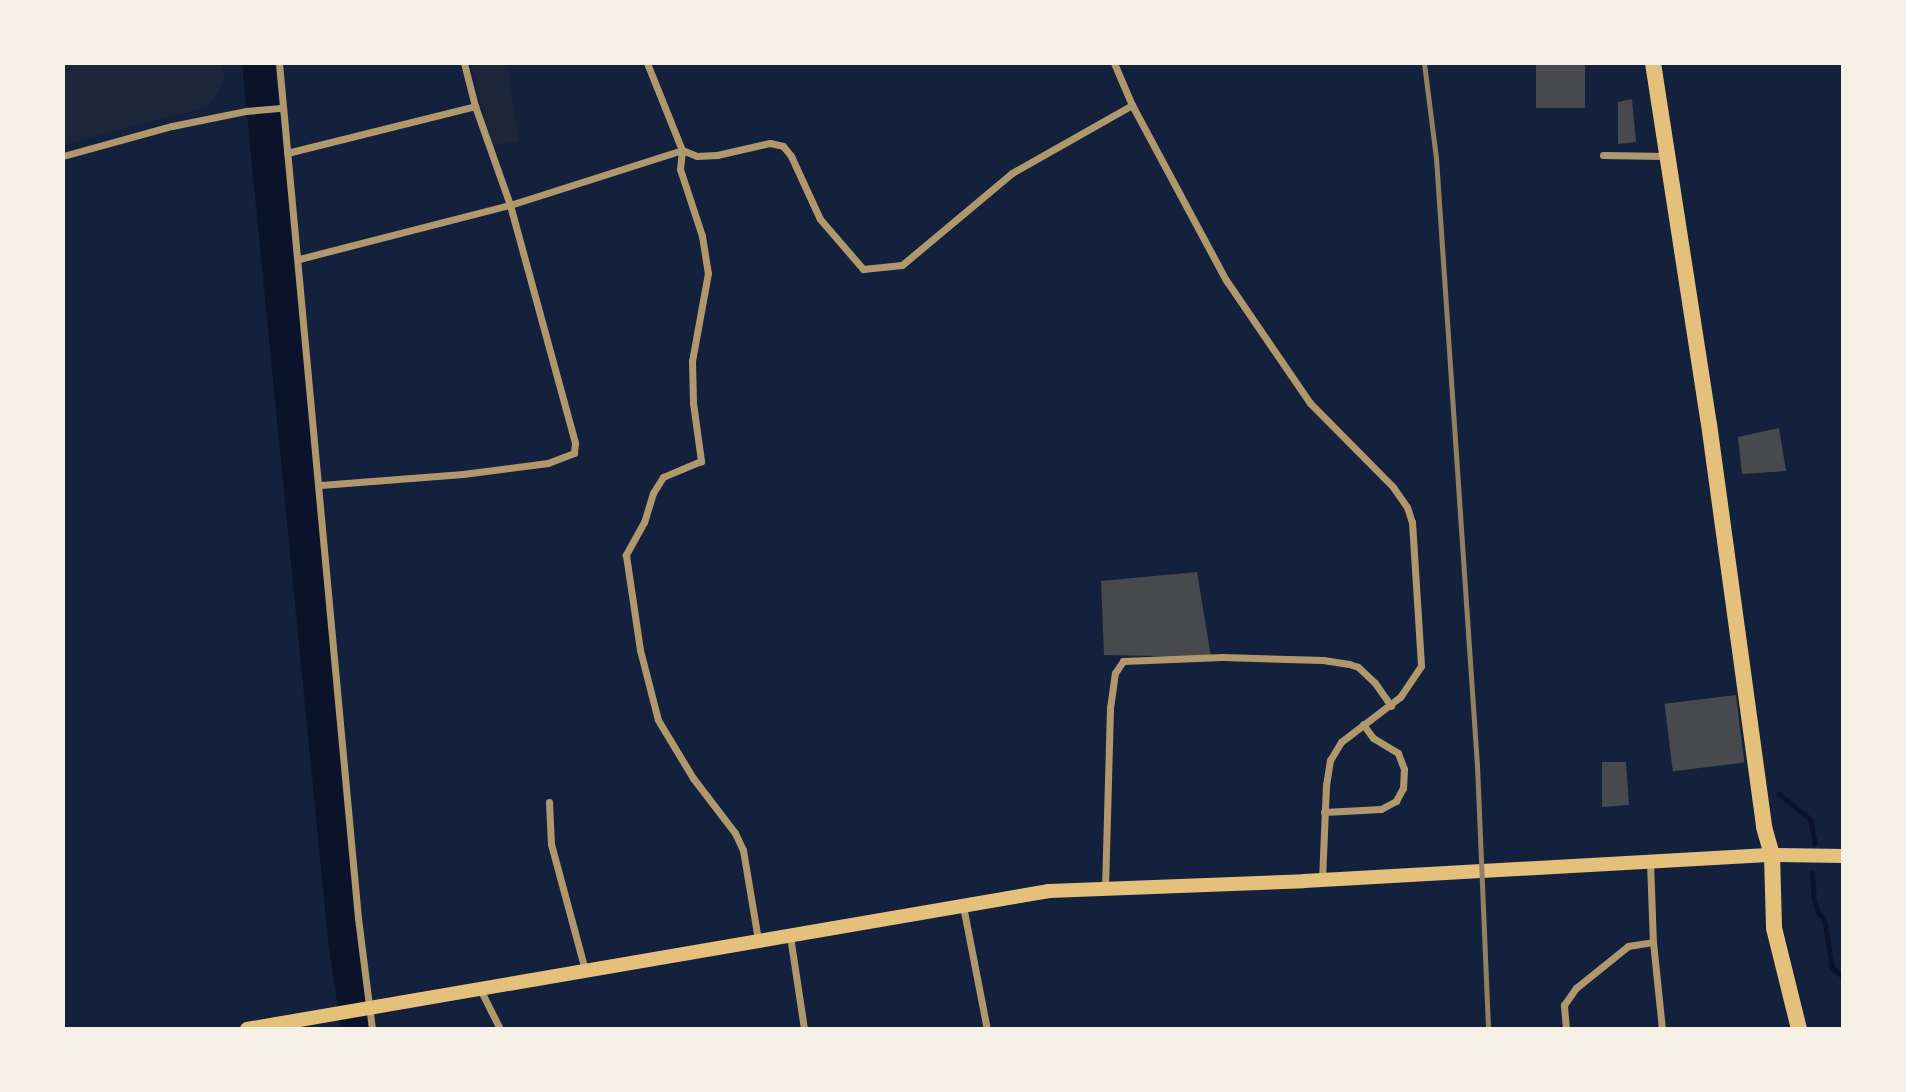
<!DOCTYPE html>
<html>
<head>
<meta charset="utf-8">
<style>
  body { margin:0 }
  #map { position:relative; width:1906px; height:1092px; overflow:hidden; background:#14213d; font-family:"Exo 2",sans-serif }
  div>[style] { position:absolute }
  [style*='--x'] { left:calc(var(--x)*1px); top:calc(var(--y)*1px); width:calc(var(--w)*1px); rotate:calc(var(--a)*1deg) }
  .green>* { inset:0; background:#1d2539 }
  .stream>* { height:5px; margin:-2.5px; padding:0 2.5px; transform-origin:2.5px; border-radius:2.5px; background:#0b132b }
  .river>* { height:33px; margin:-16.5px; padding:0 16.5px; transform-origin:16.5px; border-radius:16.5px; background:#0b132b }
  .building>* { inset:0; background:#48494c; transform-origin:0 0 }
  .minor>* { height:7px; margin:-3.5px; padding:0 3.5px; transform-origin:3.5px; border-radius:3.5px; background:#b1986c }
  .secondary>* { height:14px; margin:-7px; padding:0 7px; transform-origin:7px; border-radius:7px; background:#e5c07b }
  .primary>* { height:16px; margin:-8px; padding:0 8px; transform-origin:8px; border-radius:8px; background:#e5c07b }
  .rail>* { height:5px; margin:-2.5px; padding:0 2.5px; transform-origin:2.5px; border-radius:2.5px; background:#918062 }
  span { translate:-50% -50%; white-space:nowrap; text-align:center; line-height:1.15; -webkit-text-stroke:5px #f6f1e7; paint-order:stroke }
  .frame { position:absolute; inset:0; border:65px solid #f6f1e7; pointer-events:none }
</style>
</head>
<body>
<div id="map">
  <div class="green">
    <div style="clip-path:polygon(63px 63px,223px 63px,224px 80px,209px 106px,63px 145px)"></div>
    <div style="clip-path:polygon(471px 63px,507px 63px,519px 141px,492px 146px)"></div>
  </div>
  <div class="stream">
    <div style="--x:1779;--y:794;--w:40;--a:39"></div>
    <div style="--x:1810;--y:819;--w:25;--a:79"></div>
    <div style="--x:1812;--y:873;--w:27;--a:86"></div>
    <div style="--x:1814;--y:900;--w:13;--a:72"></div>
    <div style="--x:1818;--y:912;--w:9;--a:49"></div>
    <div style="--x:1824;--y:919;--w:50;--a:80.7"></div>
    <div style="--x:1832;--y:968;--w:14;--a:39"></div>
  </div>
  <div class="river">
    <div style="--x:258;--y:63;--w:880;--a:84.39"></div>
    <div style="--x:344;--y:939;--w:91;--a:81.8"></div>
  </div>
  <div class="building">
    <div style="left:1536px;top:63px;width:49px;height:45px"></div>
    <div style="clip-path:polygon(1632px 99px,1636px 142px,1618px 144px,1618px 102px)"></div>
    <div style="clip-path:polygon(1779px 428px,1786px 471px,1742px 474px,1738px 437px)"></div>
    <div style="clip-path:polygon(1197px 572px,1211px 657px,1104px 655px,1101px 581px)"></div>
    <div style="left:1736px;top:695px;width:68px;height:72px;rotate:83deg"></div>
    <div style="clip-path:polygon(1602px 762px,1626px 762px,1629px 805px,1602px 807px)"></div>
  </div>
  <div class="minor">
    <div style="--x:279;--y:63;--w:859;--a:84.72"></div>
    <div style="--x:358;--y:918;--w:112;--a:82.8"></div>
    <div style="--x:464;--y:63;--w:44;--a:75.7"></div>
    <div style="--x:475;--y:106;--w:105;--a:70.5"></div>
    <div style="--x:510;--y:205;--w:181;--a:-17.7"></div>
    <div style="--x:682;--y:150;--w:16;--a:22"></div>
    <div style="--x:697;--y:156;--w:20;--a:-3"></div>
    <div style="--x:717;--y:155;--w:54;--a:-12.8"></div>
    <div style="--x:770;--y:143;--w:13;--a:13"></div>
    <div style="--x:783;--y:146;--w:13;--a:51"></div>
    <div style="--x:791;--y:156;--w:69;--a:65.3"></div>
    <div style="--x:820;--y:219;--w:66;--a:49.3"></div>
    <div style="--x:863;--y:269;--w:39;--a:-6"></div>
    <div style="--x:902;--y:265;--w:143;--a:-39.9"></div>
    <div style="--x:1012;--y:173;--w:138;--a:-29.5"></div>
    <div style="--x:647;--y:63;--w:94;--a:68.1"></div>
    <div style="--x:682;--y:150;--w:19;--a:96"></div>
    <div style="--x:680;--y:169;--w:71;--a:71.8"></div>
    <div style="--x:702;--y:236;--w:37;--a:81"></div>
    <div style="--x:708;--y:273;--w:89;--a:100.3"></div>
    <div style="--x:692;--y:361;--w:42;--a:88.6"></div>
    <div style="--x:693;--y:403;--w:59;--a:82.1"></div>
    <div style="--x:701;--y:461;--w:41;--a:157.2"></div>
    <div style="--x:663;--y:477;--w:19;--a:122"></div>
    <div style="--x:653;--y:493;--w:30;--a:107"></div>
    <div style="--x:644;--y:522;--w:38;--a:119"></div>
    <div style="--x:626;--y:555;--w:96;--a:81.6"></div>
    <div style="--x:640;--y:650;--w:72;--a:75.6"></div>
    <div style="--x:658;--y:720;--w:68;--a:58.9"></div>
    <div style="--x:693;--y:778;--w:69;--a:52.6"></div>
    <div style="--x:735;--y:833;--w:19;--a:65"></div>
    <div style="--x:743;--y:850;--w:91;--a:80.5"></div>
    <div style="--x:1114;--y:63;--w:46;--a:66.8"></div>
    <div style="--x:1132;--y:105;--w:199;--a:61.8"></div>
    <div style="--x:1226;--y:280;--w:149;--a:55.7"></div>
    <div style="--x:1310;--y:403;--w:118;--a:45.3"></div>
    <div style="--x:1393;--y:487;--w:24;--a:55"></div>
    <div style="--x:1407;--y:507;--w:16;--a:72"></div>
    <div style="--x:1412;--y:522;--w:144;--a:86.4"></div>
    <div style="--x:1421;--y:666;--w:37;--a:124"></div>
    <div style="--x:1400;--y:697;--w:74;--a:142.7"></div>
    <div style="--x:1341;--y:742;--w:21;--a:121"></div>
    <div style="--x:1330;--y:760;--w:25;--a:99"></div>
    <div style="--x:1326;--y:785;--w:95;--a:92.4"></div>
    <div style="--x:287;--y:153;--w:194;--a:-14"></div>
    <div style="--x:1603;--y:155;--w:63;--a:0.9"></div>
    <div style="--x:63;--y:156;--w:113;--a:-15.4"></div>
    <div style="--x:172;--y:126;--w:76;--a:-11.5"></div>
    <div style="--x:246;--y:111;--w:36;--a:-5"></div>
    <div style="--x:299;--y:259;--w:218;--a:-14.4"></div>
    <div style="--x:510;--y:205;--w:247;--a:74.7"></div>
    <div style="--x:575;--y:443;--w:10;--a:96"></div>
    <div style="--x:574;--y:453;--w:28;--a:159"></div>
    <div style="--x:548;--y:463;--w:86;--a:172.6"></div>
    <div style="--x:463;--y:474;--w:143;--a:175.6"></div>
    <div style="--x:549;--y:802;--w:42;--a:87.3"></div>
    <div style="--x:551;--y:844;--w:131;--a:74.9"></div>
    <div style="--x:1324;--y:812;--w:57;--a:-3"></div>
    <div style="--x:1381;--y:809;--w:17;--a:-28"></div>
    <div style="--x:1396;--y:801;--w:15;--a:-62"></div>
    <div style="--x:1403;--y:788;--w:19;--a:-87"></div>
    <div style="--x:1404;--y:769;--w:17;--a:-111"></div>
    <div style="--x:1398;--y:753;--w:29;--a:-149"></div>
    <div style="--x:1373;--y:738;--w:17;--a:-126"></div>
    <div style="--x:1650;--y:862;--w:80;--a:87.9"></div>
    <div style="--x:1653;--y:942;--w:87;--a:84.1"></div>
    <div style="--x:1105;--y:888;--w:180;--a:-88.4"></div>
    <div style="--x:1110;--y:708;--w:35;--a:-82"></div>
    <div style="--x:1115;--y:673;--w:14;--a:-56"></div>
    <div style="--x:1123;--y:661;--w:99;--a:-2.3"></div>
    <div style="--x:1222;--y:657;--w:101;--a:1.7"></div>
    <div style="--x:1323;--y:660;--w:26;--a:9"></div>
    <div style="--x:1349;--y:664;--w:9;--a:18"></div>
    <div style="--x:1358;--y:667;--w:23;--a:43"></div>
    <div style="--x:1375;--y:683;--w:28;--a:55"></div>
    <div style="--x:963;--y:906;--w:125;--a:79"></div>
    <div style="--x:790;--y:936;--w:94;--a:81.4"></div>
    <div style="--x:480;--y:989;--w:45;--a:63.4"></div>
    <div style="--x:1566;--y:1029;--w:24;--a:-95"></div>
    <div style="--x:1564;--y:1005;--w:21;--a:-55"></div>
    <div style="--x:1576;--y:988;--w:67;--a:-38.9"></div>
    <div style="--x:1628;--y:946;--w:25;--a:-9"></div>
  </div>
  <div class="secondary">
    <div style="--x:247;--y:1029;--w:814;--a:-9.76"></div>
    <div style="--x:1049;--y:891;--w:255;--a:-2.2"></div>
    <div style="--x:1304;--y:881;--w:469;--a:-3.2"></div>
    <div style="--x:1772;--y:855;--w:71;--a:0.8"></div>
  </div>
  <div class="primary">
    <div style="--x:1653;--y:63;--w:365;--a:81.2"></div>
    <div style="--x:1709;--y:424;--w:407;--a:82.2"></div>
    <div style="--x:1764;--y:827;--w:29;--a:74"></div>
    <div style="--x:1772;--y:855;--w:73;--a:88.4"></div>
    <div style="--x:1774;--y:928;--w:104;--a:76.1"></div>
  </div>
  <div class="rail">
    <div style="--x:1424;--y:63;--w:96;--a:82.8"></div>
    <div style="--x:1436;--y:158;--w:608;--a:86.14"></div>
    <div style="--x:1477;--y:765;--w:264;--a:87.6"></div>
  </div>
  <div class="frame"></div>
</div>
</body>
</html>
